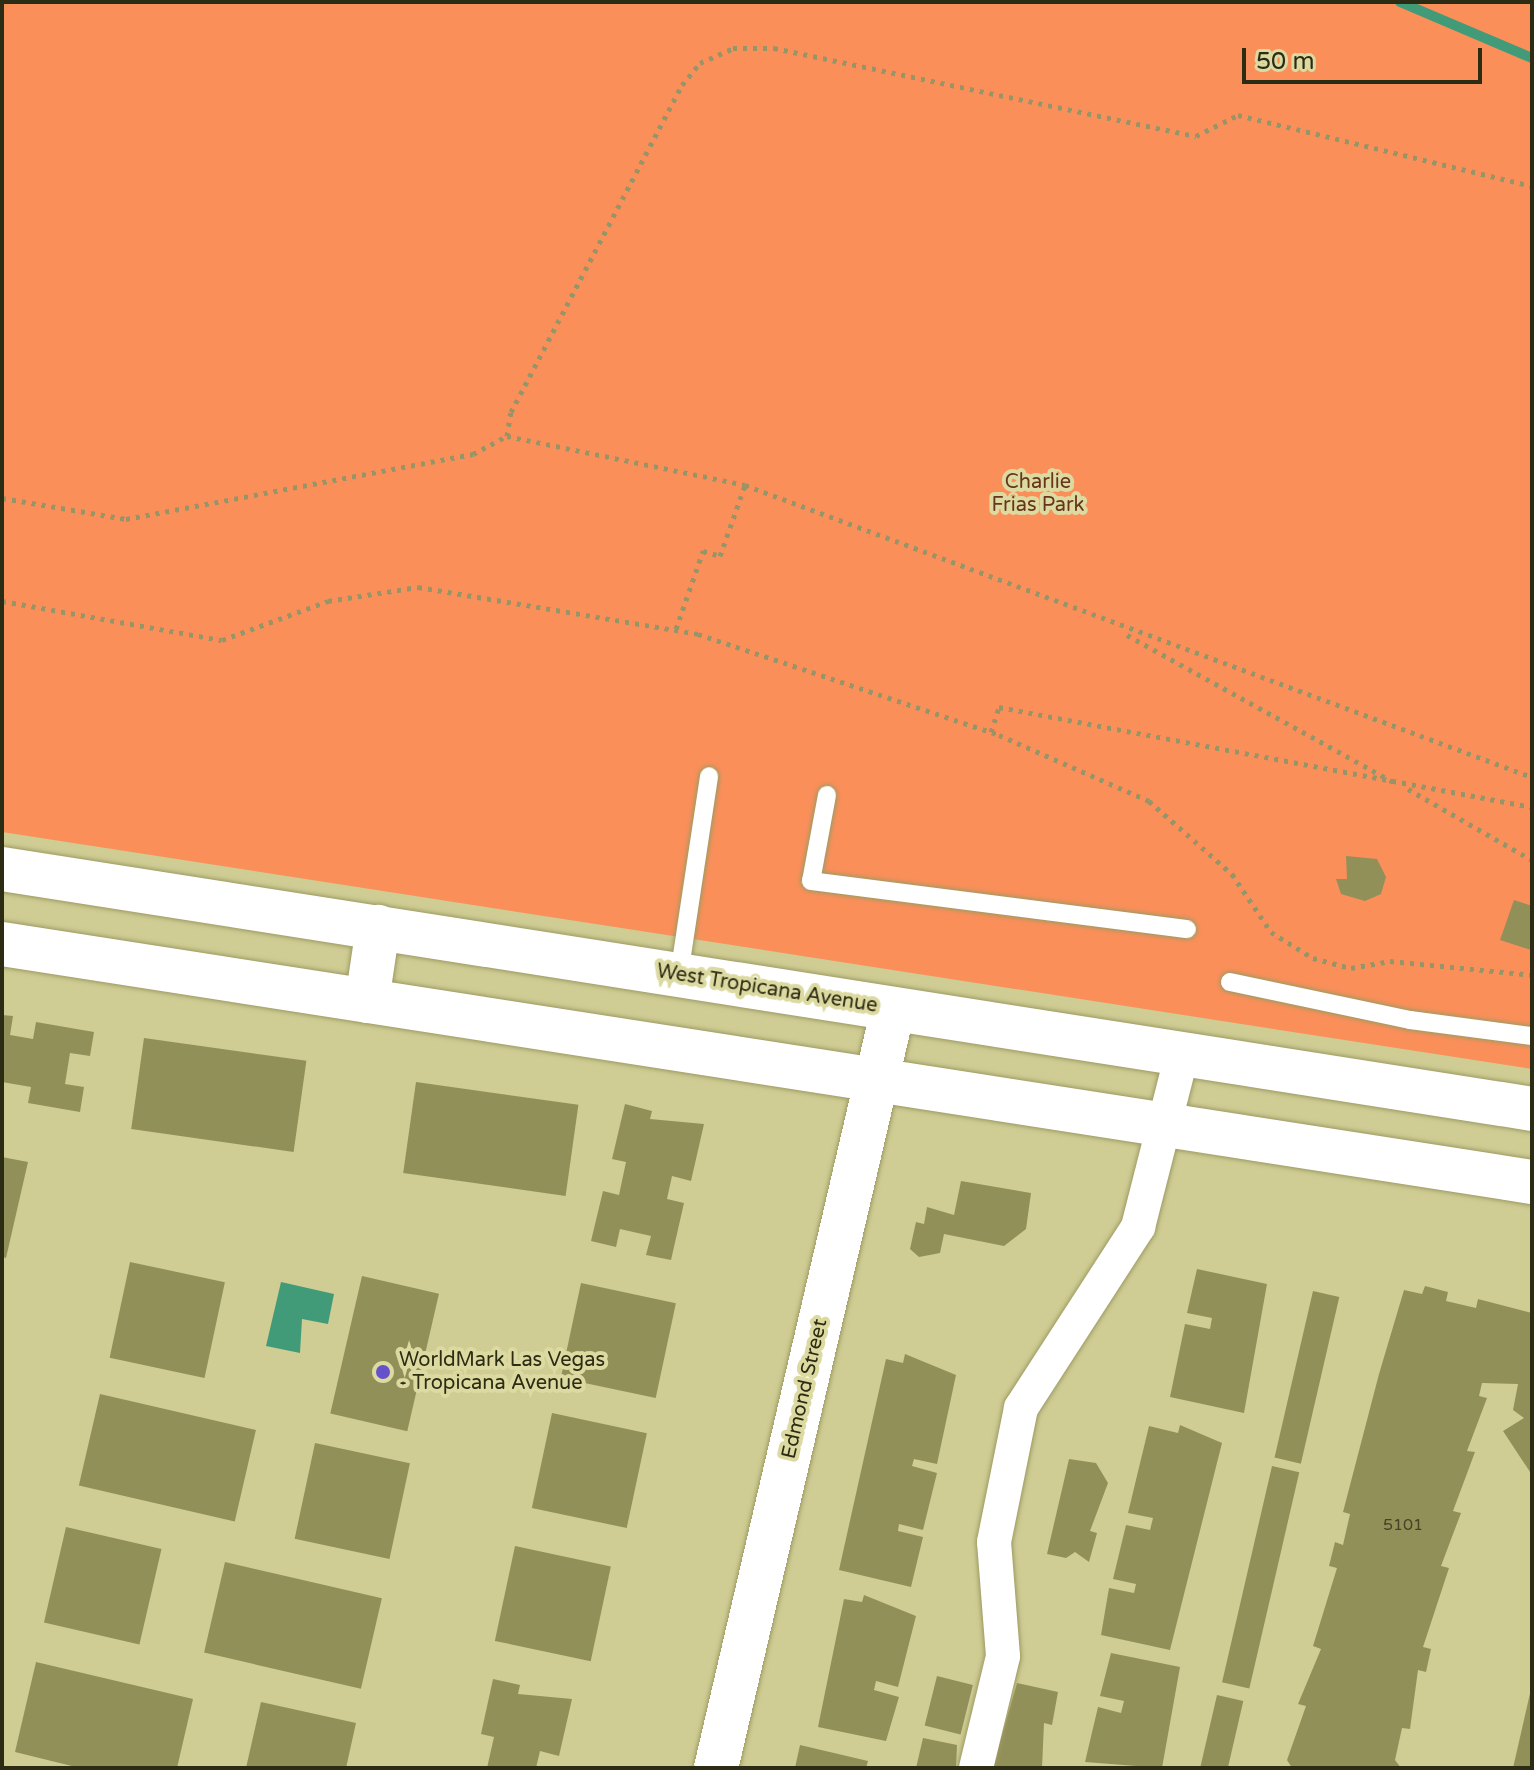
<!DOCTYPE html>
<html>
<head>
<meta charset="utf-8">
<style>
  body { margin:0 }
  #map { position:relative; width:1534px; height:1770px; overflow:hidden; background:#cfcd94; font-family:"Varela Round",sans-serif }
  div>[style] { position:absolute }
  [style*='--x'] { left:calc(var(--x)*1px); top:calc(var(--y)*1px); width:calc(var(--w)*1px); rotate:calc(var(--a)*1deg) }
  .green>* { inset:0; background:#fb8f5a }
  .water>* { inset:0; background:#419b79 }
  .stream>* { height:10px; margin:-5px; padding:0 5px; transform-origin:5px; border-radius:5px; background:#419b79 }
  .building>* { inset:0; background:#929059; transform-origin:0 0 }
  .path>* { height:5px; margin-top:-2.5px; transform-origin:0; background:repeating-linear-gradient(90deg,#979568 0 4px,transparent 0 10px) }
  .roads { filter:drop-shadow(0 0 2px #9d9a63) drop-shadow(0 0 2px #9d9a63) }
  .service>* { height:18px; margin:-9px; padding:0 9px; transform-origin:9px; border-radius:9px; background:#fff }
  .minor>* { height:34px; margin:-17px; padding:0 17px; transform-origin:17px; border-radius:17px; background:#fff }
  .tertiary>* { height:44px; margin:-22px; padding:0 22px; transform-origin:22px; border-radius:22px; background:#fff }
  .primary>* { height:44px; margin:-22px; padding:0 22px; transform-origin:22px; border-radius:22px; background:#fff }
  .dots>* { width:22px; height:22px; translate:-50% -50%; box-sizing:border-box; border:4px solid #dcdaa0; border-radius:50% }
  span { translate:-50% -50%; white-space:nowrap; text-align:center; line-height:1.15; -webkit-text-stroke:8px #dcdaa0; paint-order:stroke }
  .number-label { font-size:16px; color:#464425 }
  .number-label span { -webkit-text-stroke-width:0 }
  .park-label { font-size:20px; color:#66351c }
  .street-label { font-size:20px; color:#2c2b14 }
  .poi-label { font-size:20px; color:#2c2b14 }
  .left { translate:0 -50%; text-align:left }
  .frame { position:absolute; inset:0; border:4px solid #2c2b14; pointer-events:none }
  .scale { position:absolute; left:1242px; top:48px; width:240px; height:36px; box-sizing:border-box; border:4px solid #2c2b14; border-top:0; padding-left:10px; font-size:24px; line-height:28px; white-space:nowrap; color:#2c2b14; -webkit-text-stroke:6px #dcdaa0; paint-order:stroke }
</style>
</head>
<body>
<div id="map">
  <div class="green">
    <div style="clip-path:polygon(2px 2px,1532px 2px,1532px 1069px,2px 832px)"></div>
  </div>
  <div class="water">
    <div style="clip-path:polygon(281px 1282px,334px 1294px,328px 1324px,302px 1319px,300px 1353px,266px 1346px)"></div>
  </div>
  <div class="stream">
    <div style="--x:1400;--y:2;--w:143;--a:23"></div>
  </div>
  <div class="building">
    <div style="clip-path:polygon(1346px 856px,1377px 859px,1386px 877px,1381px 894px,1365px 901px,1341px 894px,1336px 879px,1347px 879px)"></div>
    <div style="clip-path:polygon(1514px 900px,1532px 906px,1531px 950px,1500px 940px)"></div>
    <div style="clip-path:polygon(2px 1015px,13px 1016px,10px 1035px,33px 1039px,36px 1022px,94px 1032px,90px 1056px,70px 1053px,65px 1084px,84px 1087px,80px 1112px,28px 1103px,31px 1087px,2px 1082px)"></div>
    <div style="left:144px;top:1038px;width:164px;height:92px;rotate:8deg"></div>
    <div style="left:416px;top:1082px;width:164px;height:92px;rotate:8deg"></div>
    <div style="clip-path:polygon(625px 1104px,652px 1111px,650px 1119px,704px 1124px,691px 1181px,672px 1176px,667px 1199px,684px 1203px,671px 1260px,646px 1255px,651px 1236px,620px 1229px,616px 1247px,591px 1241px,603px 1191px,619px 1195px,626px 1162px,612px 1159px)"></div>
    <div style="clip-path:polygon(2px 1157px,28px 1162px,6px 1258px,2px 1257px)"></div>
    <div style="clip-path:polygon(961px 1181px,1031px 1193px,1026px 1229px,1004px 1246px,944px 1234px,940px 1253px,919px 1257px,910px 1249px,916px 1222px,924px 1224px,927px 1207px,954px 1215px)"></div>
    <div style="left:130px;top:1262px;width:97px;height:98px;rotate:12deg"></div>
    <div style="clip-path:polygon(1197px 1269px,1267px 1284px,1244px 1413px,1170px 1397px,1185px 1324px,1210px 1329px,1212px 1318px,1187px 1313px)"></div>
    <div style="left:362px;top:1276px;width:79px;height:141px;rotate:13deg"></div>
    <div style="left:581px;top:1283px;width:97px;height:97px;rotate:12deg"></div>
    <div style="clip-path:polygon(1425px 1286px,1448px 1292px,1446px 1301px,1476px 1308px,1478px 1299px,1532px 1313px,1532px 1475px,1503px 1431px,1524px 1418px,1513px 1410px,1518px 1384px,1482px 1383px,1479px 1396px,1487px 1398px,1467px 1451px,1475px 1452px,1453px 1511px,1461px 1513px,1441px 1566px,1449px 1568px,1423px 1647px,1431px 1649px,1426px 1672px,1418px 1670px,1410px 1729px,1402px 1728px,1395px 1760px,1401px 1768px,1292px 1768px,1287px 1760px,1306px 1706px,1298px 1704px,1321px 1649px,1313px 1646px,1337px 1568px,1329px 1566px,1335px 1542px,1343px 1545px,1350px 1514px,1343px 1512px,1379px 1374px,1404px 1290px,1422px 1294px)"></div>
    <div style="left:1313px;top:1291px;width:27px;height:171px;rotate:13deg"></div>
    <div style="clip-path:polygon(905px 1354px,956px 1375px,937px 1464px,914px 1459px,912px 1466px,937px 1473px,923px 1530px,899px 1524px,898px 1531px,923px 1537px,911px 1587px,839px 1570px,886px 1359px,903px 1363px)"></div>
    <div style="left:100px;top:1394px;width:160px;height:94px;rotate:13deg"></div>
    <div style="left:552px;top:1413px;width:97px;height:97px;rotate:12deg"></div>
    <div style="clip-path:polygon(1180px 1425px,1222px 1443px,1170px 1650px,1101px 1635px,1109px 1588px,1134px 1593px,1136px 1584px,1113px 1579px,1126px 1525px,1150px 1530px,1153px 1518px,1128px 1513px,1149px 1426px,1178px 1433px)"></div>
    <div style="left:315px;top:1443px;width:97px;height:98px;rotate:12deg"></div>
    <div style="clip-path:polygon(1069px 1459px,1096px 1463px,1108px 1483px,1090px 1531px,1097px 1533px,1089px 1562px,1075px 1552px,1066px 1558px,1047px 1554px)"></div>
    <div style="left:1272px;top:1466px;width:28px;height:222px;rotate:13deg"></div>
    <div style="left:66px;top:1527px;width:98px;height:98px;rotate:13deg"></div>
    <div style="left:515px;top:1546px;width:98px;height:97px;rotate:12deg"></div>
    <div style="left:225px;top:1562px;width:161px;height:93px;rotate:13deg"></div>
    <div style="clip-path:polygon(864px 1595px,916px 1616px,898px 1687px,876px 1681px,874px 1690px,899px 1697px,886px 1741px,818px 1727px,844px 1599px,862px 1602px)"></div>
    <div style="clip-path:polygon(1111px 1653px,1180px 1667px,1162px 1768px,1085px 1762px,1098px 1707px,1121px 1713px,1124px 1701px,1100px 1696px)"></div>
    <div style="clip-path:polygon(36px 1662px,193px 1699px,177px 1768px,80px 1768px,15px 1752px)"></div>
    <div style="left:937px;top:1676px;width:37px;height:51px;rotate:14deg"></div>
    <div style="clip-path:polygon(493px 1679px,520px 1685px,518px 1694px,572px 1699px,559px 1756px,540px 1751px,536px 1768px,487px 1768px,494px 1737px,481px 1734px)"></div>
    <div style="clip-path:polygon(1017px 1683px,1058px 1692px,1052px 1725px,1044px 1723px,1042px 1768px,993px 1766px)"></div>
    <div style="clip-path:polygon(1531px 1689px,1532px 1768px,1513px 1768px)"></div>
    <div style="left:1217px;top:1695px;width:27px;height:75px;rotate:13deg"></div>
    <div style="clip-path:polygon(261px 1702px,356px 1723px,346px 1768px,246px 1768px)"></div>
    <div style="clip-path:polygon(923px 1738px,957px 1745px,956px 1768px,916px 1768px)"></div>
    <div style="clip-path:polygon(800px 1745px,868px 1761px,866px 1768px,795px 1768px)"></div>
  </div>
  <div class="path">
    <div style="--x:507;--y:436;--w:24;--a:-81"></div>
    <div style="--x:511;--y:412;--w:369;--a:-62.4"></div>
    <div style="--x:682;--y:85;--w:28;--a:-51"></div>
    <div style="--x:700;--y:63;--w:36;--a:-24"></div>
    <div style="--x:733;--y:48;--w:41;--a:0"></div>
    <div style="--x:774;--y:48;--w:431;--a:11.8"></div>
    <div style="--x:1196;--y:136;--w:47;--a:-26.6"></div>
    <div style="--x:1238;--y:115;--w:302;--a:13.6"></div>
    <div style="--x:2;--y:498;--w:126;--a:9.6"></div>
    <div style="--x:126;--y:519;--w:353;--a:-10.6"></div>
    <div style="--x:473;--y:454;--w:38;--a:-28"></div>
    <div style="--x:507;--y:436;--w:243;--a:11.6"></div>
    <div style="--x:745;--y:485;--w:839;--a:20.36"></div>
    <div style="--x:2;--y:601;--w:223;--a:10.1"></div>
    <div style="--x:222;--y:640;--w:113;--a:-20.2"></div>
    <div style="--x:328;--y:601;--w:91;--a:-8.8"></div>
    <div style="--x:418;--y:587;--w:284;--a:9.5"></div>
    <div style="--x:698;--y:634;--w:317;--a:18.5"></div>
    <div style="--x:999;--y:735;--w:164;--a:23.7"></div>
    <div style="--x:1149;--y:801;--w:111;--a:41.3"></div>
    <div style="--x:1232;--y:874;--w:70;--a:56.1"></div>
    <div style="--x:1271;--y:932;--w:49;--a:31.8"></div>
    <div style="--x:1313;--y:958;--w:39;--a:15"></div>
    <div style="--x:1351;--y:968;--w:40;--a:-10"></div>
    <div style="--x:1390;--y:961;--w:143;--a:5.6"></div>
    <div style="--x:676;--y:629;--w:83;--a:-70.9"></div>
    <div style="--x:703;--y:551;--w:18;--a:16"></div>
    <div style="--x:720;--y:556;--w:75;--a:-70.6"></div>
    <div style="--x:1127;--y:635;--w:306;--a:28.9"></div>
    <div style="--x:991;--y:732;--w:26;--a:-72"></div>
    <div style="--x:999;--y:707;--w:542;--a:10.63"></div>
    <div style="--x:1408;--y:789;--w:143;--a:29.8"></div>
  </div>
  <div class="roads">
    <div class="service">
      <div style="--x:827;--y:795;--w:87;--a:100.5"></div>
      <div style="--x:811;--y:881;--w:379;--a:7.3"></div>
      <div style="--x:679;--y:975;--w:201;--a:-81.4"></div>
      <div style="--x:1230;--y:982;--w:184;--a:11.9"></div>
      <div style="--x:1410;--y:1020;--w:123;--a:7.5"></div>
    </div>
    <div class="minor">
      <div style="--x:976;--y:1768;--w:115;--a:-76.4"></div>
      <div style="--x:1003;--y:1656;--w:114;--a:-94.5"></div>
      <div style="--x:994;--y:1542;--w:137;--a:-78.6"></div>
      <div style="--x:1021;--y:1408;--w:216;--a:-57.1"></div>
      <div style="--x:1138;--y:1227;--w:179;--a:-75.7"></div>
    </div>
    <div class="tertiary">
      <div style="--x:716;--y:1768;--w:779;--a:-76.87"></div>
    </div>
    <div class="primary">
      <div style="--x:2;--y:869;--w:1549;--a:8.91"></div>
      <div style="--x:2;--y:944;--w:1548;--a:8.84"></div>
      <div style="--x:367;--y:1001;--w:75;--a:-81.5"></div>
    </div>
  </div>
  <div class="dots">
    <div style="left:383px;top:1372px;background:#6551ca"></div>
  </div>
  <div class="number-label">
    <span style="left:1403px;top:1525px">5101</span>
  </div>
  <div class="park-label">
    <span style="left:1038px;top:494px">Charlie<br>Frias Park</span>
  </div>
  <div class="street-label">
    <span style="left:767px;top:989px;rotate:9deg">West Tropicana Avenue</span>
    <span style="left:805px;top:1389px;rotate:-77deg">Edmond Street</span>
  </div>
  <div class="poi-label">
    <span class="left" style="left:399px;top:1372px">WorldMark Las Vegas<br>- Tropicana Avenue</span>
  </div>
  <div class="frame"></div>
  <div class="scale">50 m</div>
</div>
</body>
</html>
